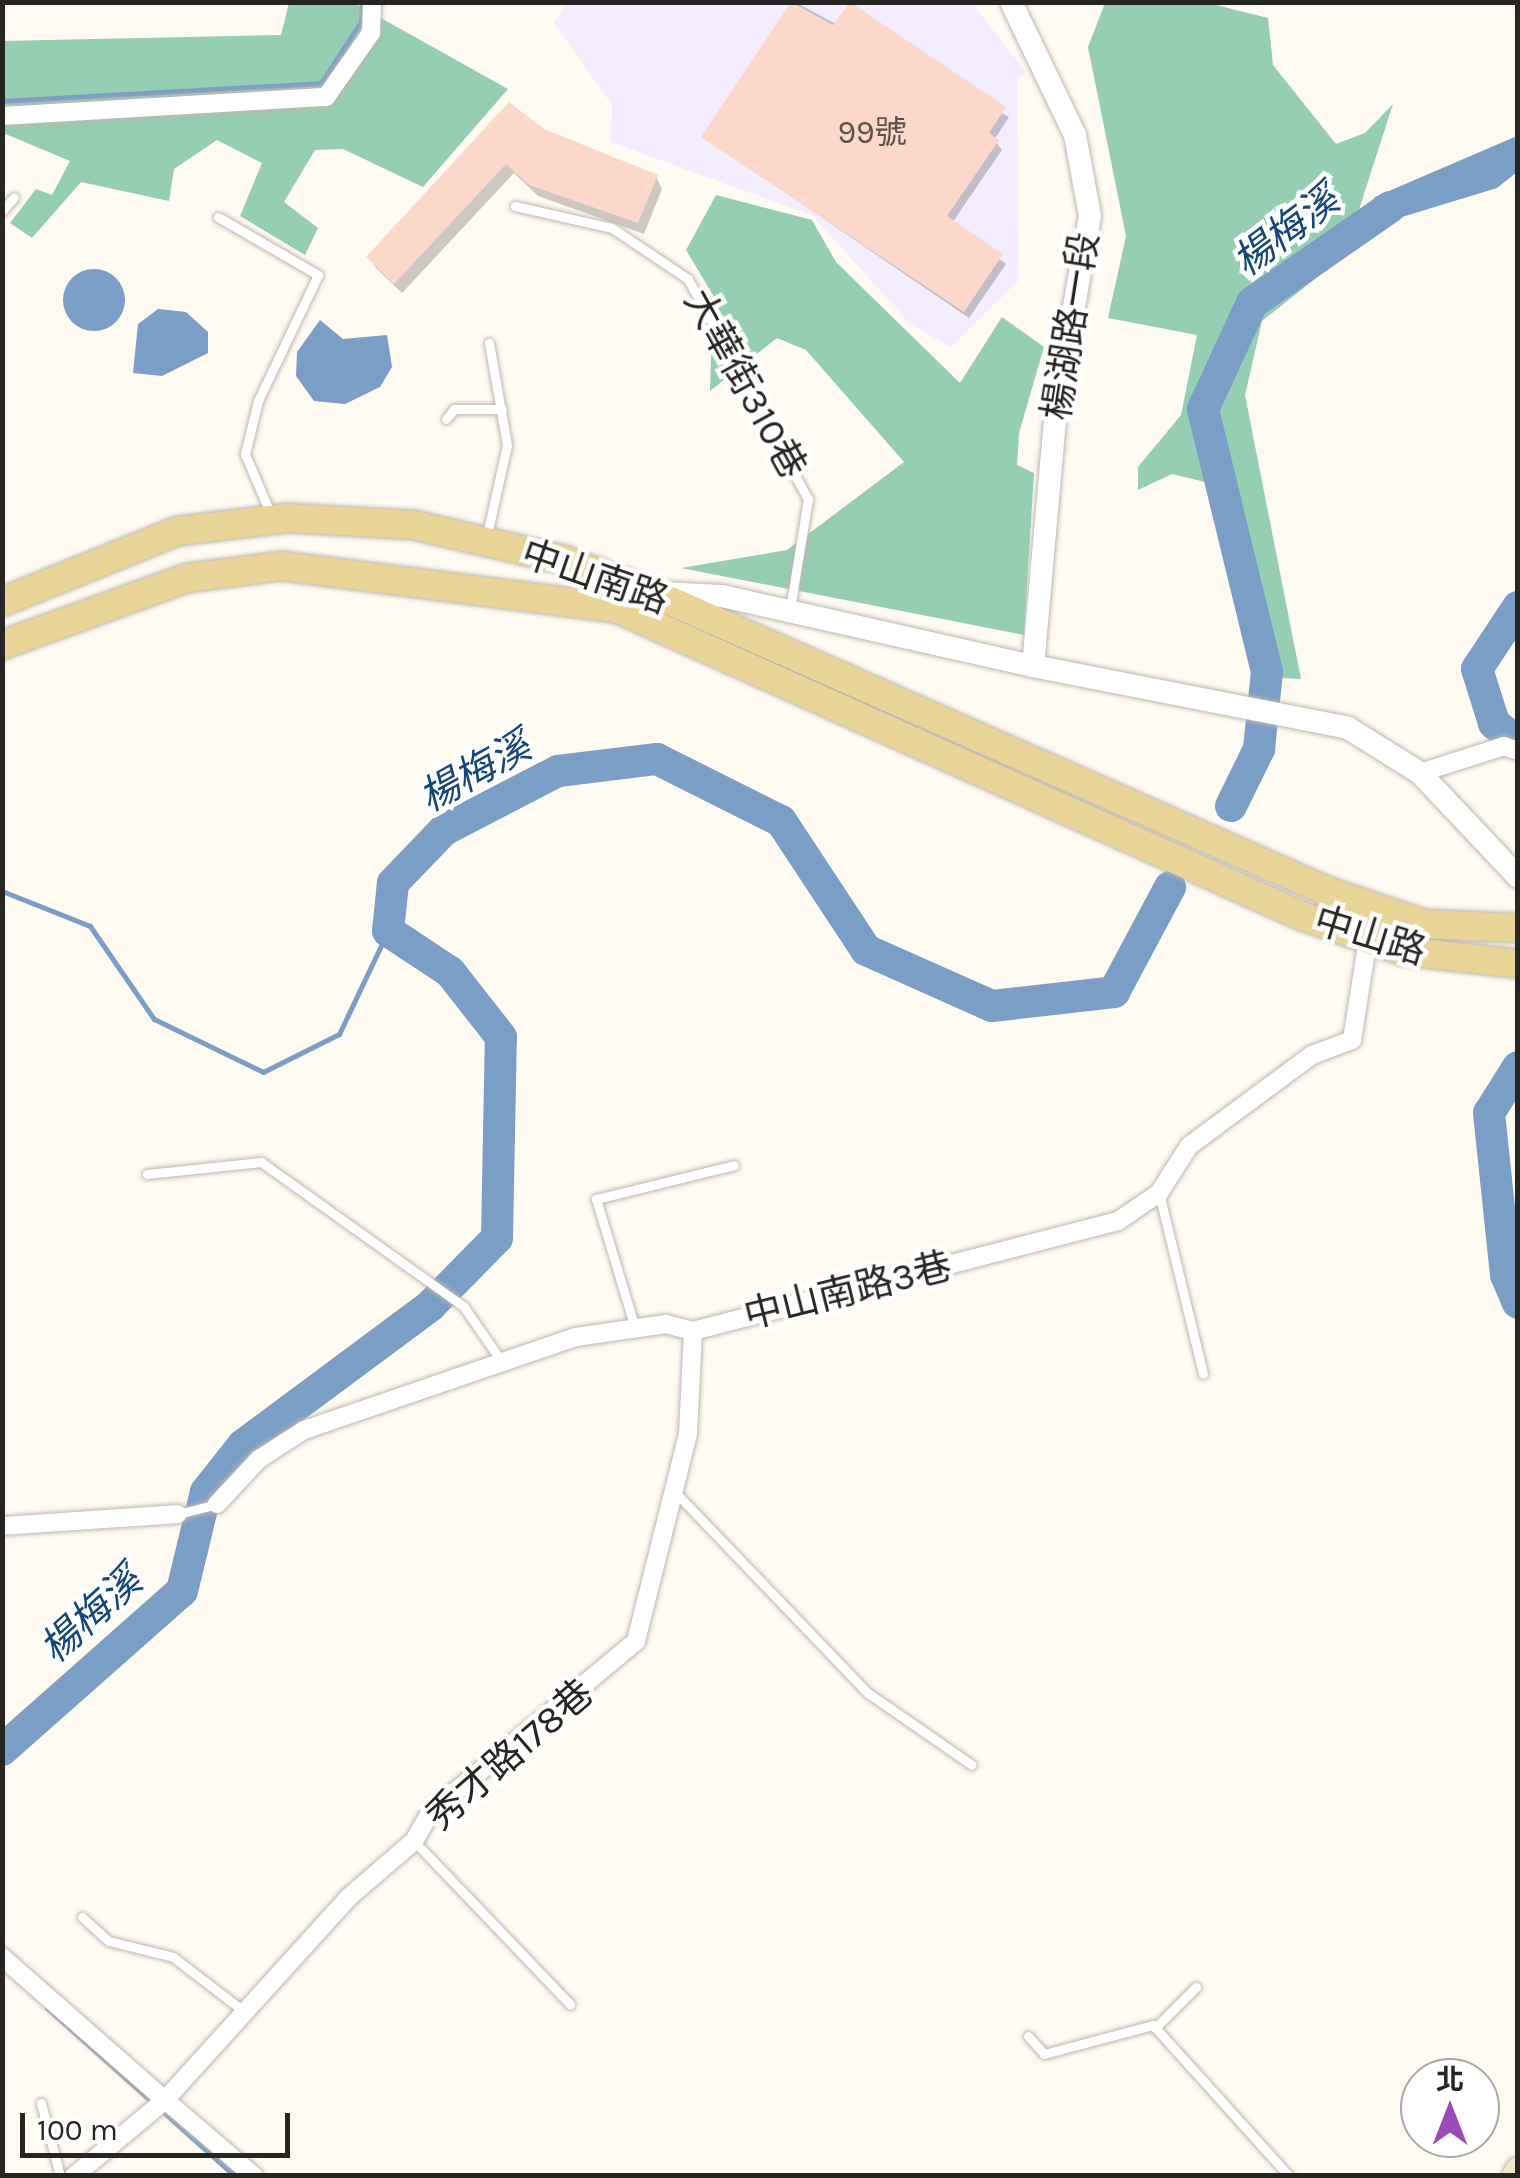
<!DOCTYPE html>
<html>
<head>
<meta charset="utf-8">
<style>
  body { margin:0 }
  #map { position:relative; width:1520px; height:2178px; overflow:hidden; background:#fffaf2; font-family:Karla,"Noto Sans TC",sans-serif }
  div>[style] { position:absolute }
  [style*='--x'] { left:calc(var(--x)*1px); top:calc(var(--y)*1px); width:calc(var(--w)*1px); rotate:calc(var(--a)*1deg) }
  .industrial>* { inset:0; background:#f3edff }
  .forest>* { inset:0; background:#95ceb2 }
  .water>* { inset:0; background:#7b9ec6 }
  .round { border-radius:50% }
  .shadow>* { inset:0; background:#0003 }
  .stream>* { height:5px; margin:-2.5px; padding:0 2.5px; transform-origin:2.5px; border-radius:2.5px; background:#7b9ec6 }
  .river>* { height:32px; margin:-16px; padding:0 16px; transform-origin:16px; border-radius:16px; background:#7b9ec6 }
  .building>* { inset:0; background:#fbd8ca }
  .roads { filter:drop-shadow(0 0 2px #bdb7ae) drop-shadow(0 0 2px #bdb7ae) }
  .service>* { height:9px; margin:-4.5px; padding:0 4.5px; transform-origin:4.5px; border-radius:4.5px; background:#fff }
  .minor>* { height:18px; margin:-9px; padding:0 9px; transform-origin:9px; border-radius:9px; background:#fff }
  .tertiary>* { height:22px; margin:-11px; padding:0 11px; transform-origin:11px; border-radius:11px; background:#fff }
  .secondary>* { height:25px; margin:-12.5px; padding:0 12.5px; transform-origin:12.5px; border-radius:12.5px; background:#f3eacb }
  .primary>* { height:28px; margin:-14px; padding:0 14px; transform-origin:14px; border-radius:14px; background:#e8d497 }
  span { translate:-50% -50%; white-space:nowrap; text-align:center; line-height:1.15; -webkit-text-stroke:9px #fff; paint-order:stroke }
  .number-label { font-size:32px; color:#5c524b }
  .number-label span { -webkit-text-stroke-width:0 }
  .street-label { font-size:38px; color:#272521 }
  .water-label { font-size:40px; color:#144679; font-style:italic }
  .frame { position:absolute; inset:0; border:5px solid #272521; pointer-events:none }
  .north { position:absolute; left:1400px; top:2058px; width:100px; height:100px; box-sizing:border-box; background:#fff; border:2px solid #a9a8a6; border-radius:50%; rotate:0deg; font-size:28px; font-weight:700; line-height:40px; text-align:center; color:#272521 }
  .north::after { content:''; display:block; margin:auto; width:35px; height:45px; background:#9b4ab9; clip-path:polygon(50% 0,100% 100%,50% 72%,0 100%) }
  .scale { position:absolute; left:20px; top:2113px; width:270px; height:45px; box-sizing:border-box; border:5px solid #272521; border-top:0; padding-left:12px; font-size:30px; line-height:35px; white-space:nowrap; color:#272521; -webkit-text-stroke:8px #fff; paint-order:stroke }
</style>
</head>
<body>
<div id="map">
  <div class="industrial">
    <div style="clip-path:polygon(569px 2px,972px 3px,1026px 72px,1017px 80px,1019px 280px,951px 347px,911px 325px,813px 216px,611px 142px,612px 105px,553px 22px)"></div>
  </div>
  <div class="forest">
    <div style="clip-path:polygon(289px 3px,354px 3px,508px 89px,423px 187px,343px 149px,315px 150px,284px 202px,318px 228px,305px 255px,240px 216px,262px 163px,217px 140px,174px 169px,169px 201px,81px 182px,32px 238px,10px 223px,36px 189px,52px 195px,70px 161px,3px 133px,2px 41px,281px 35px)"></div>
    <div style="clip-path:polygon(1105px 3px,1208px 3px,1268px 18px,1273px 65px,1336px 144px,1365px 133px,1393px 104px,1344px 256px,1262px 321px,1245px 395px,1301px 679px,1280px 678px,1234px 489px,1172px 474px,1138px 490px,1138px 467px,1181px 415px,1197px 335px,1108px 318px,1126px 236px,1088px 47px)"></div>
    <div style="clip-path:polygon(716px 195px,812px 220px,836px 262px,960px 383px,1002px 317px,1044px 347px,1019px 433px,1017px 465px,1034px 473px,1024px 635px,681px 568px,787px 550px,904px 462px,806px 350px,777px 338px,710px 391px,713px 295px,686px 250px)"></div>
  </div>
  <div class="water">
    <div style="clip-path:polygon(1517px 136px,1517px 172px,1497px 188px,1356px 231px,1375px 197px)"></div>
    <div class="round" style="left:63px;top:269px;width:62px;height:62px"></div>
    <div style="clip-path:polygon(158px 309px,186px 312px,208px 332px,208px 353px,162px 376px,133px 373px,138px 324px)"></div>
    <div style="clip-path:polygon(320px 320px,343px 339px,387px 335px,392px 367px,380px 387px,345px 404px,314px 401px,296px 376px,297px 352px)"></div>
  </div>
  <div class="shadow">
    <div style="clip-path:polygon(795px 2px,1009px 117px,994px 140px,1002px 150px,952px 223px,1006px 264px,969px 318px,704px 137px)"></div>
    <div style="clip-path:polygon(543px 132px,656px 177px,662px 189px,644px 234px,538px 196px,514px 173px,402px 293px,376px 268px,369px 257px)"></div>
  </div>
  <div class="stream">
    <div style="--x:2;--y:101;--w:320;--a:-3.2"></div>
    <div style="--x:321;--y:83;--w:73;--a:-56.7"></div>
    <div style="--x:361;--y:22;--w:20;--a:-87"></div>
    <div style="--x:2;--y:891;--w:95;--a:21.7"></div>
    <div style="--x:90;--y:926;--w:113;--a:55.5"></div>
    <div style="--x:154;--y:1019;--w:121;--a:25.9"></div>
    <div style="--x:263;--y:1072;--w:85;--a:-26.6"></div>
    <div style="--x:339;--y:1034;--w:114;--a:-64.6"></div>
    <div style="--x:47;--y:2008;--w:252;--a:41.8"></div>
  </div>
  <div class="river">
    <div style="--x:1518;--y:607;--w:74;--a:123.5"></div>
    <div style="--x:1477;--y:669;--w:57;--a:72.5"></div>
    <div style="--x:1494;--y:723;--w:31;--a:40"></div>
    <div style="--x:1231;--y:806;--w:64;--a:-63.8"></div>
    <div style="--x:1259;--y:749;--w:77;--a:-84.1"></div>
    <div style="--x:1267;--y:672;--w:271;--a:-103.7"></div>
    <div style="--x:1203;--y:409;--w:117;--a:-65.2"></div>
    <div style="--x:1252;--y:303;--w:168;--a:-34.8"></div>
    <div style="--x:1518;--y:1067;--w:54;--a:122.2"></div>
    <div style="--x:1489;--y:1113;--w:163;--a:84"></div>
    <div style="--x:1506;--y:1275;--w:30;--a:67"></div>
    <div style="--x:2;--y:1750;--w:240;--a:-41.5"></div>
    <div style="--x:182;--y:1591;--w:102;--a:-76.4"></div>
    <div style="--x:206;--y:1492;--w:60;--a:-51.8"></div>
    <div style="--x:243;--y:1445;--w:233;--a:-36.6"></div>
    <div style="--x:430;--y:1306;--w:95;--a:-45.4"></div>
    <div style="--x:497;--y:1238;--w:201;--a:-88.9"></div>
    <div style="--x:501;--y:1037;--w:83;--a:-128.1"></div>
    <div style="--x:450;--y:972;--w:74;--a:-146.5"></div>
    <div style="--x:388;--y:931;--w:48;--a:-84.1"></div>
    <div style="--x:393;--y:883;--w:74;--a:-46.1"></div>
    <div style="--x:444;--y:830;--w:128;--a:-27.4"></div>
    <div style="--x:558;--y:771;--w:100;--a:-6.9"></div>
    <div style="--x:657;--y:759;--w:139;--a:26.6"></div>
    <div style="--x:781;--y:821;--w:154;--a:56.6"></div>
    <div style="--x:866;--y:950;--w:138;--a:24"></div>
    <div style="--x:992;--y:1006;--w:123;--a:-6.5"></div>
    <div style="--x:1114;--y:992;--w:119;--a:-61.9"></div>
  </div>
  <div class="building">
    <div style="clip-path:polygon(791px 2px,833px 25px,850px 2px,1006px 107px,989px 133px,999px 140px,947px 216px,1003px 254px,964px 312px,701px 137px)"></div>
    <div style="clip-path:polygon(509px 102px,544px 129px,658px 175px,638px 223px,529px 185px,506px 164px,394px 284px,366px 257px)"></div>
  </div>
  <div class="roads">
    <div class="service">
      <div style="--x:515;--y:206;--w:99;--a:12.8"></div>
      <div style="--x:612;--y:228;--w:92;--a:33.9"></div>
      <div style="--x:688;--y:279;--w:251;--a:61.4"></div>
      <div style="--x:808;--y:499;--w:111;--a:99.3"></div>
      <div style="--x:2;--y:211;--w:18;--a:-49"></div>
      <div style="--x:218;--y:217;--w:116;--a:30.1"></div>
      <div style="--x:318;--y:275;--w:140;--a:115.5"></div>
      <div style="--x:258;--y:401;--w:55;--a:103.8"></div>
      <div style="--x:245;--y:454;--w:69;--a:66.8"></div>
      <div style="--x:446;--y:419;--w:13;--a:-51"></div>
      <div style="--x:454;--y:409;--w:48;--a:0"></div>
      <div style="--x:486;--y:539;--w:96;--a:-77.4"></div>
      <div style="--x:507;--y:445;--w:104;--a:-100"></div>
      <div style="--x:147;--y:1174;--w:115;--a:-6"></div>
      <div style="--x:261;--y:1162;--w:249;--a:35.5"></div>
      <div style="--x:464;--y:1307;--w:67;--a:55.4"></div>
      <div style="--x:1159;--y:1193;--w:186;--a:76.3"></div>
      <div style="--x:635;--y:1328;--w:135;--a:-106.8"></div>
      <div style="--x:596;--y:1199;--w:142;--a:-13.8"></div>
      <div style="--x:674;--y:1491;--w:280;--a:46.2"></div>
      <div style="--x:868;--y:1693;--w:126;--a:34.7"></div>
      <div style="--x:178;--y:1514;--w:40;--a:-14.4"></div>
      <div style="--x:414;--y:1841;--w:226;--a:46.3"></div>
      <div style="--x:82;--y:1917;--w:36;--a:42"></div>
      <div style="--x:109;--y:1941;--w:66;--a:14"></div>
      <div style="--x:173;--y:1957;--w:92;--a:37.5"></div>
      <div style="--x:1155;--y:2028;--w:58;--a:-45"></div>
      <div style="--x:1028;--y:2036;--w:24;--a:48"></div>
      <div style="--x:1044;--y:2054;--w:113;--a:-14.9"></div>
      <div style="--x:1153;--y:2025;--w:203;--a:48"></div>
      <div style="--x:41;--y:2103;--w:75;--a:75.4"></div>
    </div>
    <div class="minor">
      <div style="--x:2;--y:116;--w:325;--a:-3.4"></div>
      <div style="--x:326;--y:97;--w:78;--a:-54.9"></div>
      <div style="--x:371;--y:33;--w:31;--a:-88"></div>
      <div style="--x:1420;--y:773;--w:88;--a:-17.8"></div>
      <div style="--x:1504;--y:746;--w:15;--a:20"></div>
      <div style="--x:217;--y:1504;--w:62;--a:-47"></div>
      <div style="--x:259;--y:1459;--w:54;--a:-32.8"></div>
      <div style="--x:304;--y:1430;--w:287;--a:-18.9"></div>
      <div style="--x:576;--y:1337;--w:91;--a:-8.2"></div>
      <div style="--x:666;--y:1324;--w:28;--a:15"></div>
      <div style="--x:693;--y:1331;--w:439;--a:-14.5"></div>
      <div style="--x:1118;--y:1221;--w:50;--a:-34.3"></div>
      <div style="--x:1159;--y:1193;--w:56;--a:-57.4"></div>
      <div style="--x:1189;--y:1146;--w:153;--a:-36.5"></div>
      <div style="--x:1312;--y:1055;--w:43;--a:-20.6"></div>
      <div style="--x:1352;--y:1040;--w:102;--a:-81"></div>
      <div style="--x:2;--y:1526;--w:176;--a:-3.9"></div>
      <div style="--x:2;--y:1957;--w:217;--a:41.3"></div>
      <div style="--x:165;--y:2100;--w:119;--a:140.1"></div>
      <div style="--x:254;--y:2176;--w:117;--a:-139.5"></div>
      <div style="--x:165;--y:2100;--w:274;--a:-47.8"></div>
      <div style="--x:349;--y:1897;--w:86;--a:-40.7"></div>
      <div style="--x:414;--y:1841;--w:34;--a:-60"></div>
      <div style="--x:431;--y:1812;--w:267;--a:-39.8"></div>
      <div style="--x:636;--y:1641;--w:213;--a:-75.9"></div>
      <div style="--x:688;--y:1434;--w:103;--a:-87.2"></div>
    </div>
    <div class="tertiary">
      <div style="--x:1011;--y:2;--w:148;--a:64.3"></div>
      <div style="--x:1075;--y:135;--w:82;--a:79.5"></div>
      <div style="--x:1090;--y:216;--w:196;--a:100"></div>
      <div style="--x:1056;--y:409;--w:258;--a:95.1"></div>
      <div style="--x:1033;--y:666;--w:321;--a:11.1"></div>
      <div style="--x:1348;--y:728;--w:85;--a:32"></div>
      <div style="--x:1420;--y:773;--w:143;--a:46.7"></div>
      <div style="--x:660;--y:593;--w:62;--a:2.8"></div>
      <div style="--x:722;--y:596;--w:319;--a:12.7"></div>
    </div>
    <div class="secondary">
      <div style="--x:1514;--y:2176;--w:8;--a:-60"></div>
    </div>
    <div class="primary">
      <div style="--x:2;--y:602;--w:190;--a:-22"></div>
      <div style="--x:178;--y:531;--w:110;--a:-6.8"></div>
      <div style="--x:287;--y:518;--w:127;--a:3.2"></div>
      <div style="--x:414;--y:525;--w:155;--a:13.1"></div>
      <div style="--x:565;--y:560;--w:91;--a:20.6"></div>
      <div style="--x:650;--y:592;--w:740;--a:23.83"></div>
      <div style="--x:1327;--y:891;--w:102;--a:18.8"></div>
      <div style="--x:1424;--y:924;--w:94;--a:2.4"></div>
      <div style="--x:2;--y:645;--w:197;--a:-19.9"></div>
      <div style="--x:187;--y:578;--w:96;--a:-7.2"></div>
      <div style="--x:282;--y:566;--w:337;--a:7.2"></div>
      <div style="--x:616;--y:608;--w:752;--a:24.18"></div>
      <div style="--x:1302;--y:916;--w:107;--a:19.1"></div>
      <div style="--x:1403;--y:951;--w:116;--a:6.4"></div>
    </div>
  </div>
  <div class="number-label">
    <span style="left:872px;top:133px">99號</span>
  </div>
  <div class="street-label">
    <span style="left:1071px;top:326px;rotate:-81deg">楊湖路一段</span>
    <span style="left:745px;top:384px;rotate:61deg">大華街310巷</span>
    <span style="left:595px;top:577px;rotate:19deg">中山南路</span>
    <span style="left:1370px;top:936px;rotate:17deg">中山路</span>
    <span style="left:848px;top:1291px;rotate:-14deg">中山南路3巷</span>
    <span style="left:510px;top:1755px;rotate:-41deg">秀才路178巷</span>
  </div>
  <div class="water-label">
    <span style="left:1286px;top:231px;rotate:-37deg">楊梅溪</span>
    <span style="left:475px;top:772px;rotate:-29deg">楊梅溪</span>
    <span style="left:91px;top:1615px;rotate:-42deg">楊梅溪</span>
  </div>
  <div class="frame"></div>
  <div class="north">北</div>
  <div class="scale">100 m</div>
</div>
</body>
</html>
